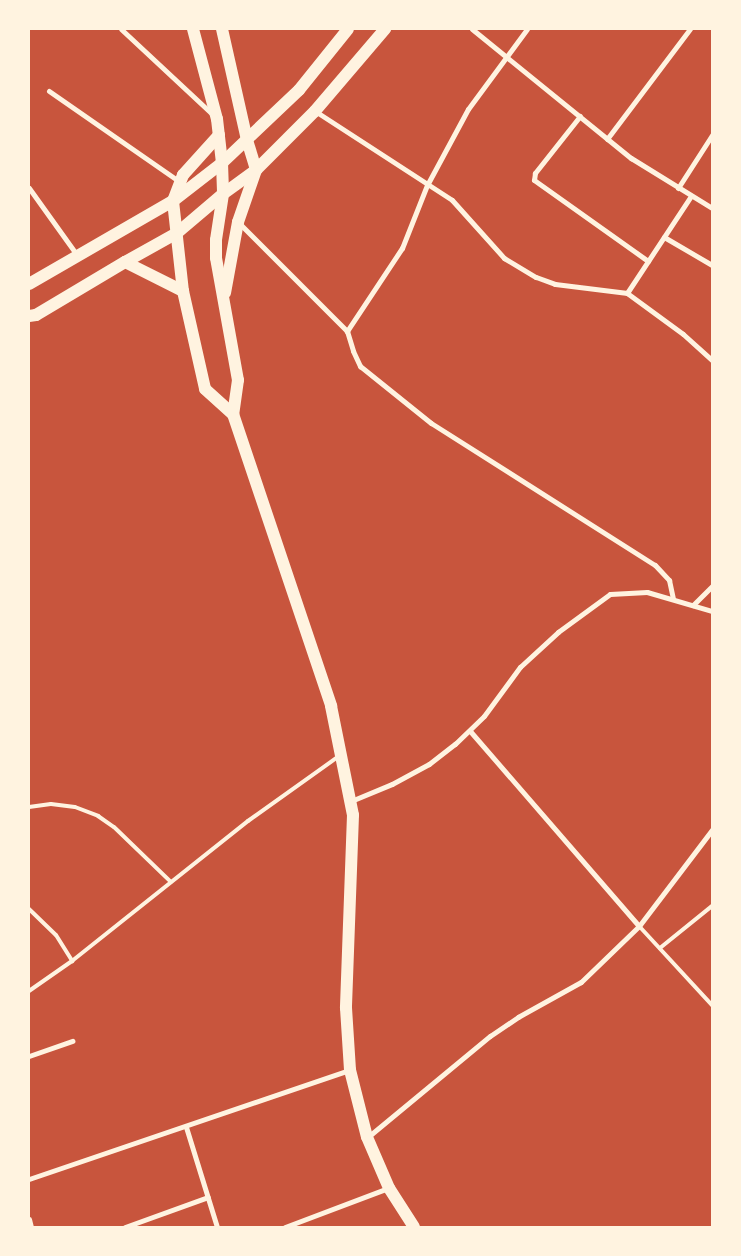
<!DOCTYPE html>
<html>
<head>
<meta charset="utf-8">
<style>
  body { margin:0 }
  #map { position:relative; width:741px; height:1256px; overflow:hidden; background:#c8553d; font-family:"PT Serif",serif }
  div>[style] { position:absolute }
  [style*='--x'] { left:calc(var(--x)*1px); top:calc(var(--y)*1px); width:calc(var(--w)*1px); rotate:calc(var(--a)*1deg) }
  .service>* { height:4px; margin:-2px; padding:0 2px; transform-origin:2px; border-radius:2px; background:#fff3e0 }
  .minor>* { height:5px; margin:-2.5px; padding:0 2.5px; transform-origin:2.5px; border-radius:2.5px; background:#fff3e0 }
  .primary>* { height:12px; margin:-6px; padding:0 6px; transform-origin:6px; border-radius:6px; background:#fff3e0 }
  span { translate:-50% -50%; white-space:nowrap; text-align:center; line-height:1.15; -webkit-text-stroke:4.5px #fff3e0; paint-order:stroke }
  .frame { position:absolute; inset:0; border:30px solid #fff3e0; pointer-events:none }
</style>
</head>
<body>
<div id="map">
  <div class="service">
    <div style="--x:29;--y:807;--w:22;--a:-8"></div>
    <div style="--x:51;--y:804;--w:24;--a:7"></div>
    <div style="--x:75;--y:807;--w:25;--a:21"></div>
    <div style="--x:98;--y:816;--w:19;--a:35"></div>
    <div style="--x:114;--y:827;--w:79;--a:44"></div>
    <div style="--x:29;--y:909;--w:37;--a:44"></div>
    <div style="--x:56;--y:935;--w:31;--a:58"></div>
    <div style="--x:639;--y:926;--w:108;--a:47.3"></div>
    <div style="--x:660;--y:948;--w:67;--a:-38.9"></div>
    <div style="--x:29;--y:991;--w:52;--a:-34.9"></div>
    <div style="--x:72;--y:961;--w:225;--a:-38.5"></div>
    <div style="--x:248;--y:821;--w:112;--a:-35.5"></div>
  </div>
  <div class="minor">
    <div style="--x:121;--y:29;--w:125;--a:43"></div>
    <div style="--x:472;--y:29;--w:205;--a:39.1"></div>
    <div style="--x:631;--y:158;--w:95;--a:31.7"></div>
    <div style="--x:527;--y:29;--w:99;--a:126.4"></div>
    <div style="--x:468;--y:109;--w:86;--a:118.3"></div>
    <div style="--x:427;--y:185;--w:68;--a:111.6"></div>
    <div style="--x:402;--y:248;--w:100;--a:123.5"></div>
    <div style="--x:347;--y:331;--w:21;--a:73"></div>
    <div style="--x:353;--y:351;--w:17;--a:65"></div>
    <div style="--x:360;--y:366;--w:91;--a:38.8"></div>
    <div style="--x:431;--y:423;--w:265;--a:32.4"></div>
    <div style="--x:655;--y:565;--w:21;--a:47"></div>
    <div style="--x:669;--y:580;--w:19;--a:78"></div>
    <div style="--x:49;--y:91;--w:160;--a:34.8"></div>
    <div style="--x:315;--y:111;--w:163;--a:33"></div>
    <div style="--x:452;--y:200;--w:78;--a:48.1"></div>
    <div style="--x:504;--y:258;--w:37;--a:31"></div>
    <div style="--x:536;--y:277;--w:20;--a:20"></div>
    <div style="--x:555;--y:284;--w:73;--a:7.1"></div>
    <div style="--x:627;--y:293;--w:69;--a:36.2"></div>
    <div style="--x:683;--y:334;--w:39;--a:42"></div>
    <div style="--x:580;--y:116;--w:73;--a:128.3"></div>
    <div style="--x:535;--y:173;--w:7;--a:98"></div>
    <div style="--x:534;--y:180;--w:140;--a:35.4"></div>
    <div style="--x:607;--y:139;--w:138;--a:-53"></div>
    <div style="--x:29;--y:188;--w:82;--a:54.4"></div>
    <div style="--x:678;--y:188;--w:63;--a:-57.3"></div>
    <div style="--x:239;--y:223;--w:153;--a:45"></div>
    <div style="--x:664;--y:237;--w:56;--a:30.3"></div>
    <div style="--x:627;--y:293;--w:116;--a:-56.6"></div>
    <div style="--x:693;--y:605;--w:27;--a:-45"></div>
    <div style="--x:470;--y:731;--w:258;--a:49.1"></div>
    <div style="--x:351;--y:801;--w:44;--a:-22.5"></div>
    <div style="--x:392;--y:784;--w:42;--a:-28.4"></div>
    <div style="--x:429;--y:764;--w:33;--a:-38"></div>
    <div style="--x:455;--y:744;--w:40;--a:-44"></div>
    <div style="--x:484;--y:716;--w:61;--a:-53.7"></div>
    <div style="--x:520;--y:667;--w:52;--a:-42.6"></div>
    <div style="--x:558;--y:632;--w:64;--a:-36.2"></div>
    <div style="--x:610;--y:594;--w:37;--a:-3"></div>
    <div style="--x:647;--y:592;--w:68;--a:16.3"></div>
    <div style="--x:29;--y:1056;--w:46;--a:-19.2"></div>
    <div style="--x:186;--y:1127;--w:105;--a:72.8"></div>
    <div style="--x:369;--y:1136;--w:157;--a:-39.6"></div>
    <div style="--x:490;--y:1036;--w:34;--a:-34"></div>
    <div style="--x:518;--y:1017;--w:72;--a:-29.1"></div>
    <div style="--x:581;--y:982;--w:81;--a:-44"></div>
    <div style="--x:639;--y:926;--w:121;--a:-52.8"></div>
    <div style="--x:29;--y:1179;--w:338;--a:-18.8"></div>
    <div style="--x:29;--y:1219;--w:8;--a:76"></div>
    <div style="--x:125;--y:1227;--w:88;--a:-19.9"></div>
    <div style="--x:285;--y:1227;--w:110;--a:-20.7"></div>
  </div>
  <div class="primary">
    <div style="--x:193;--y:29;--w:93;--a:75.1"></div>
    <div style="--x:217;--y:119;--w:44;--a:83.5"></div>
    <div style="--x:222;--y:163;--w:31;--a:88"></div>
    <div style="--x:223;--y:194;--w:47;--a:98.7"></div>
    <div style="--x:216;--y:240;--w:18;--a:90"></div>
    <div style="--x:216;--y:258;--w:124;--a:79.8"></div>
    <div style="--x:238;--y:380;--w:34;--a:98"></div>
    <div style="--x:233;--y:414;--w:308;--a:71.4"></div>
    <div style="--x:331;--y:706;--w:111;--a:78.6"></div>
    <div style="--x:353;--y:815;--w:193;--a:92.1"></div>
    <div style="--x:346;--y:1008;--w:62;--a:86.3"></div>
    <div style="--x:350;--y:1070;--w:69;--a:75.8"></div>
    <div style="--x:367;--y:1137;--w:56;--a:66.7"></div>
    <div style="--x:389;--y:1188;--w:46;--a:57.3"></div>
    <div style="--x:222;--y:29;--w:114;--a:77.3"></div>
    <div style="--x:247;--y:140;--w:31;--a:73"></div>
    <div style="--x:256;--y:170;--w:55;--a:109.1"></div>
    <div style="--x:238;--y:222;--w:72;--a:100.4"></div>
    <div style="--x:219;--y:135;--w:54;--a:132"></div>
    <div style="--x:183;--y:175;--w:28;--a:111"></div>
    <div style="--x:173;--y:201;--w:91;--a:83.7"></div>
    <div style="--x:183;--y:291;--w:100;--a:77.3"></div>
    <div style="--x:205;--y:389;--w:38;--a:42"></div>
    <div style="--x:125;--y:262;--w:65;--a:26.6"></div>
    <div style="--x:29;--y:284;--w:166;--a:-30"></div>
    <div style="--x:173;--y:201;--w:62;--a:-37.8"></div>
    <div style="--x:222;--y:163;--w:106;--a:-43.5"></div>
    <div style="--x:299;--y:90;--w:78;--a:-51.2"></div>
    <div style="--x:29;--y:316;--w:7;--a:-8"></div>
    <div style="--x:36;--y:315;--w:104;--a:-30.8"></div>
    <div style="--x:125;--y:262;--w:60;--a:-29.1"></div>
    <div style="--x:177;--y:233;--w:60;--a:-40.3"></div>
    <div style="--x:223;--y:194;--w:41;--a:-36"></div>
    <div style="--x:256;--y:170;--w:83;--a:-45"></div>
    <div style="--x:315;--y:111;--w:108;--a:-49.5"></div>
  </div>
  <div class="frame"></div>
</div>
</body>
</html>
